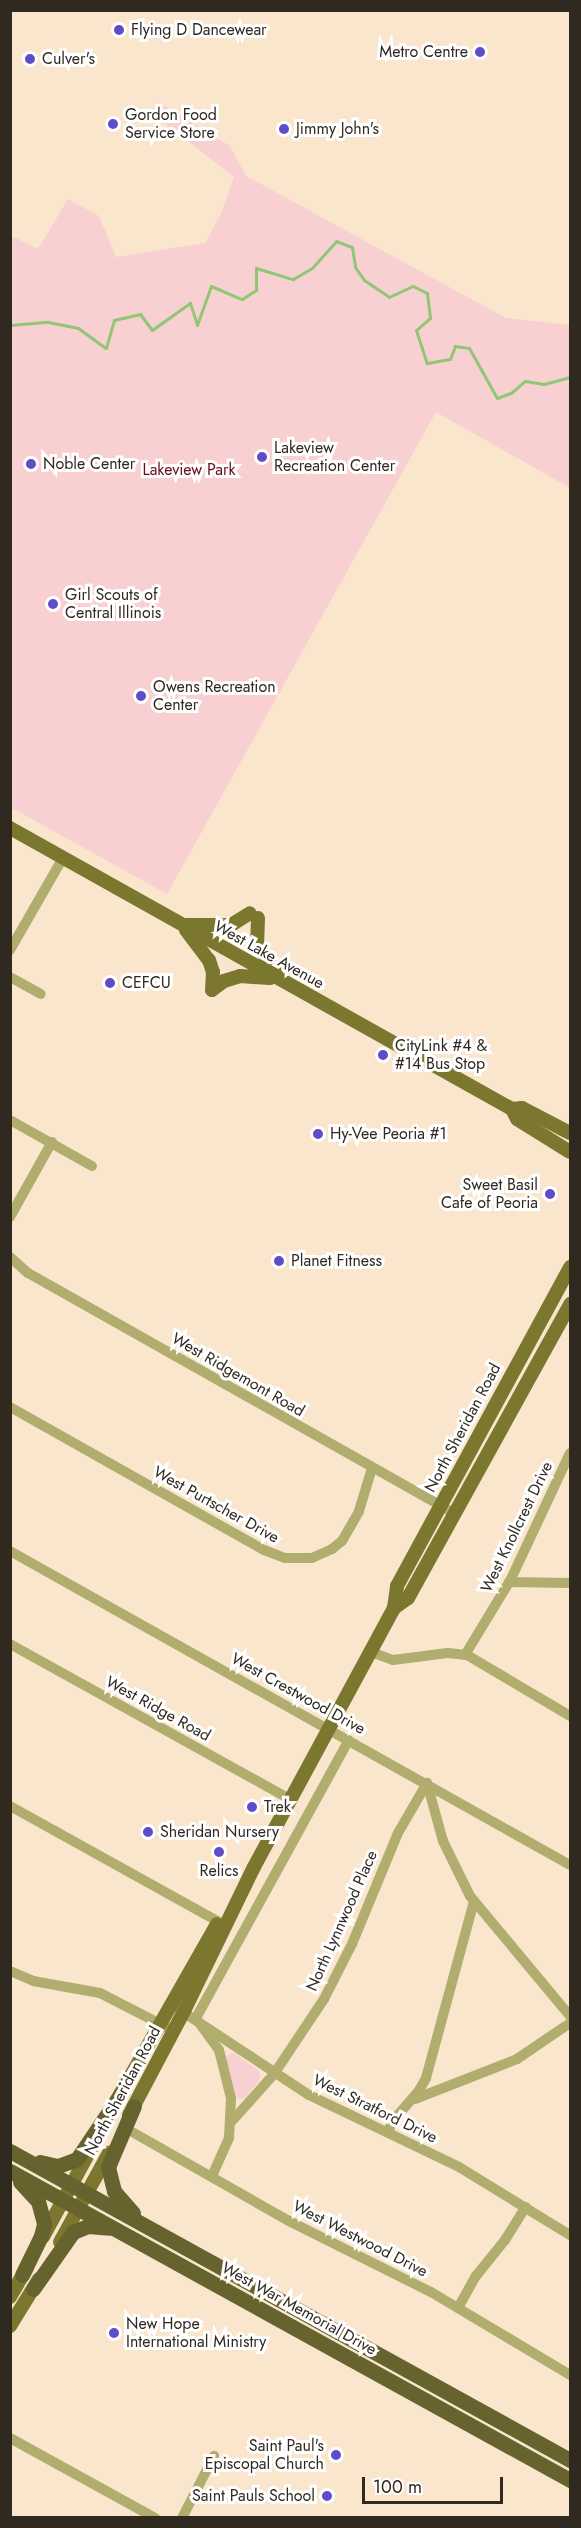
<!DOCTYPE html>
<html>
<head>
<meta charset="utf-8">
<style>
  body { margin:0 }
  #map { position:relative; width:581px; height:2528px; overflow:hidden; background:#f9e6cd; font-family:Jost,sans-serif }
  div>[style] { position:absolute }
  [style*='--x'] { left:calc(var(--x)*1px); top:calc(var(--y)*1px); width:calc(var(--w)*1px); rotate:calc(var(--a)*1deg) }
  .green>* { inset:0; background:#f9d0d2 }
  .stream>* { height:3px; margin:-1.5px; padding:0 1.5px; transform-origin:1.5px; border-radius:1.5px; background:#90c774 }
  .minor>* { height:10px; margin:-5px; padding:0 5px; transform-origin:5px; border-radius:5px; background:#b0ad6e }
  .major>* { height:14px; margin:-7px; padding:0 7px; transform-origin:7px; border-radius:7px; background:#7c772e }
  .highway>* { height:15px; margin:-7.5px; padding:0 7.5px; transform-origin:7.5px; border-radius:7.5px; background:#66632e }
  .dots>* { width:16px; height:16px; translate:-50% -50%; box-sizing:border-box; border:3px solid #fff; border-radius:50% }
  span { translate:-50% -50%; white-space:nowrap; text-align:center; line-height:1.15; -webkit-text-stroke:6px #fff; paint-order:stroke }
  .poi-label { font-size:16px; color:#302920 }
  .left { translate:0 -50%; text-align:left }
  .right { translate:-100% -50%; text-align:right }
  .park-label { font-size:16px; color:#680b22 }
  .street-label { font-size:16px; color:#302920 }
  .frame { position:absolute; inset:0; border:12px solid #302920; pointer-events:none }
  .scale { position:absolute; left:362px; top:2477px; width:141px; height:27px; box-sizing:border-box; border:3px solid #302920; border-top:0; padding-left:8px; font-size:18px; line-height:21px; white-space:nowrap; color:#302920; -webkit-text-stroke:4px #fff; paint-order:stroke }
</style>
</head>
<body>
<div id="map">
  <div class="green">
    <div style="clip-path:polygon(158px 102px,230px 146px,246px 176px,506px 318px,570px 325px,570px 488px,436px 412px,167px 894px,10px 807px,11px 239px,14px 237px,38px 249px,68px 199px,99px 216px,116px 257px,205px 243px,220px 216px,234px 177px,152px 113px)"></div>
    <div style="clip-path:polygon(234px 2053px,259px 2071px,260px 2075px,259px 2081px,244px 2099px,238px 2099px,236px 2095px,226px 2059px,228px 2054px)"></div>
  </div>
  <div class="stream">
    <div style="--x:10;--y:325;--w:38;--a:-5"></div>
    <div style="--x:48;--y:322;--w:31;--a:11"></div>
    <div style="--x:78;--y:328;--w:34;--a:36"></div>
    <div style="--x:106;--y:348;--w:29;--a:-74"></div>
    <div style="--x:114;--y:320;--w:27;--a:-13"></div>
    <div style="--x:140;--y:314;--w:20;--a:53"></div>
    <div style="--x:152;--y:330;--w:47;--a:-35.4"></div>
    <div style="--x:190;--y:303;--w:23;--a:72"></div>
    <div style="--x:197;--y:325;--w:41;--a:-70.3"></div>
    <div style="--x:211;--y:286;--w:34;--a:23"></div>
    <div style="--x:242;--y:299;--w:17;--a:-33"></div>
    <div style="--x:256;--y:290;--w:22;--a:-90"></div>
    <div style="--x:256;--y:268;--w:39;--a:17"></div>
    <div style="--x:293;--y:279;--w:22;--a:-30"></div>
    <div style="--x:312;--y:268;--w:36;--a:-48"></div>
    <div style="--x:336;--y:241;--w:17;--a:21"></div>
    <div style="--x:352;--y:247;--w:20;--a:81"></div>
    <div style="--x:355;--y:267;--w:16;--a:55"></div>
    <div style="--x:364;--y:280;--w:30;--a:34"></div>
    <div style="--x:389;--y:297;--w:26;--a:-25"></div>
    <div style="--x:413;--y:286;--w:16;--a:27"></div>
    <div style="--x:427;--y:293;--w:25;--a:83"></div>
    <div style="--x:430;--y:318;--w:18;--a:139"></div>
    <div style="--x:416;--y:330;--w:35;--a:72"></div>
    <div style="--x:427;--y:363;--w:23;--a:-10"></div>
    <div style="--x:450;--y:359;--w:14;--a:-69"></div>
    <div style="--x:455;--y:346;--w:14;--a:8"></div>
    <div style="--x:469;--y:348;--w:57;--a:60.8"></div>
    <div style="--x:497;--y:398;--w:15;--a:-20"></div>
    <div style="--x:511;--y:393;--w:18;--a:-41"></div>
    <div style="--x:525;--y:381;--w:19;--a:9"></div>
    <div style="--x:544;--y:384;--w:27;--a:-15"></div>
  </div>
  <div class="minor">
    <div style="--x:10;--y:950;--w:106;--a:-60.1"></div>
    <div style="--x:10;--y:977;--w:35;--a:29"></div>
    <div style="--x:10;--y:1120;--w:94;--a:29.3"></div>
    <div style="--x:10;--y:1217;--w:86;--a:-60.8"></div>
    <div style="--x:10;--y:1257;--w:24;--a:42"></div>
    <div style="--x:28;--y:1273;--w:490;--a:29.4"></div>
    <div style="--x:10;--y:1407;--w:291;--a:29.4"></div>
    <div style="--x:264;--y:1550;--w:22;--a:21"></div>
    <div style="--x:285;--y:1558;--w:27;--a:0"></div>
    <div style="--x:312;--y:1558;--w:22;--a:-24"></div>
    <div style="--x:332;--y:1549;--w:13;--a:-39"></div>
    <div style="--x:342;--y:1541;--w:34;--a:-60"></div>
    <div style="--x:359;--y:1511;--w:45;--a:-73.2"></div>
    <div style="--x:10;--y:1551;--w:642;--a:29.28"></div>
    <div style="--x:509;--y:1582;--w:61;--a:0.9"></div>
    <div style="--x:10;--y:1644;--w:321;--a:29"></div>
    <div style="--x:371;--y:1652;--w:23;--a:20"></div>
    <div style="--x:393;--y:1660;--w:55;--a:-7.3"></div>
    <div style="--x:448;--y:1653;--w:19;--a:6"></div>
    <div style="--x:467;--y:1655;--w:120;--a:30.6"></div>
    <div style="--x:465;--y:1655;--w:89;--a:-58.8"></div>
    <div style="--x:511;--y:1579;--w:139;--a:-64.9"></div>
    <div style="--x:427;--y:1783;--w:60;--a:74.6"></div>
    <div style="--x:443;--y:1841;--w:61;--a:63.9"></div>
    <div style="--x:470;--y:1896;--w:156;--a:50.2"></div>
    <div style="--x:10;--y:1806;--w:246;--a:29"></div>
    <div style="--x:10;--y:1971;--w:25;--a:23"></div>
    <div style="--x:33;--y:1981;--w:68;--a:10.2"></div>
    <div style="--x:100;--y:1993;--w:83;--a:27.2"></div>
    <div style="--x:177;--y:2008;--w:158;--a:33.4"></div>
    <div style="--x:309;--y:2095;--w:166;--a:25.6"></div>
    <div style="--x:459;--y:2167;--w:130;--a:31.5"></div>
    <div style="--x:415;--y:2099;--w:110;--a:-21.4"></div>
    <div style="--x:517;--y:2059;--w:64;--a:-34.2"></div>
    <div style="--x:232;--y:2121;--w:63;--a:-48.2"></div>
    <div style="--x:274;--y:2074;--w:90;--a:-56.3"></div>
    <div style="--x:324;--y:1999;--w:62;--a:-63"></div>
    <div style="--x:352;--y:1944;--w:120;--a:-67.5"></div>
    <div style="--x:398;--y:1833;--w:58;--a:-59.9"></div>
    <div style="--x:387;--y:2132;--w:19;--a:-58"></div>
    <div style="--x:397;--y:2116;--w:32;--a:-49"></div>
    <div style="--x:418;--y:2092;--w:16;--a:-60"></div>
    <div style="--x:426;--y:2078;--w:183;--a:-74.8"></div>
    <div style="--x:134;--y:2133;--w:178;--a:29.6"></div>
    <div style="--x:289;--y:2221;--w:159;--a:26.6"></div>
    <div style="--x:431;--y:2292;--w:162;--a:30.8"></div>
    <div style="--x:212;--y:2176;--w:42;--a:-65.9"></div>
    <div style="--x:229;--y:2138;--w:40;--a:-87.1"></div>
    <div style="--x:231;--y:2098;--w:49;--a:-104"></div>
    <div style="--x:219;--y:2050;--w:39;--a:-126"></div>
    <div style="--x:196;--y:2018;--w:317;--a:-61.2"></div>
    <div style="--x:458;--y:2308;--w:37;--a:-61"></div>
    <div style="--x:476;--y:2276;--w:46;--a:-51.1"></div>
    <div style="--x:505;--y:2240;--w:39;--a:-58"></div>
    <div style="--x:10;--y:2438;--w:166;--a:28.9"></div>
    <div style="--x:182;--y:2518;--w:70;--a:-62.7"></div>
  </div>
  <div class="major">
    <div style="--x:10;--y:828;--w:575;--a:29.24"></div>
    <div style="--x:512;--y:1109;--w:10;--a:-6"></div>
    <div style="--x:522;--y:1108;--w:54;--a:27.5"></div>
    <div style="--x:258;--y:918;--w:25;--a:92"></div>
    <div style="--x:257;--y:943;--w:36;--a:58"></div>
    <div style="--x:187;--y:925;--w:44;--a:0"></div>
    <div style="--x:231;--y:925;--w:22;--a:-32"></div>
    <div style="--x:186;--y:930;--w:38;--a:53"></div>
    <div style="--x:209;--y:960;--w:13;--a:72"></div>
    <div style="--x:213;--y:972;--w:18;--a:93"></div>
    <div style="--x:212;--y:990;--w:15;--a:-37"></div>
    <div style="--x:224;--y:981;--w:17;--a:-17"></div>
    <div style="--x:240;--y:976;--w:30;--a:4"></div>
    <div style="--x:512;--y:1109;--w:11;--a:63"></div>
    <div style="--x:517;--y:1119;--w:62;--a:31.9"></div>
    <div style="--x:394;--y:1608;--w:17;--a:-36"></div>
    <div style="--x:408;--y:1598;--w:336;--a:-61.1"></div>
    <div style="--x:117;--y:2100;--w:202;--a:-60.4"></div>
    <div style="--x:129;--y:2115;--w:118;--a:-62.1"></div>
    <div style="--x:184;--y:2011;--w:160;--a:-64.1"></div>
    <div style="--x:254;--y:1867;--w:294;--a:-61.6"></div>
    <div style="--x:394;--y:1608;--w:22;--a:-82"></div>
    <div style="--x:397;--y:1586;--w:363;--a:-61.5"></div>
    <div style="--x:43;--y:2237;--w:100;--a:-61.4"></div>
    <div style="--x:60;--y:2242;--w:102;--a:-61.2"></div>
    <div style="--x:10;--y:2297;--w:34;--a:-60"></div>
    <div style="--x:10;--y:2326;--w:55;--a:-58.3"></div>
  </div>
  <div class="highway">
    <div style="--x:10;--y:2151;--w:640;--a:28.89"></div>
    <div style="--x:40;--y:2162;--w:18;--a:13"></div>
    <div style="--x:58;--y:2166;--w:20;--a:-20"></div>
    <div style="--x:77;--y:2159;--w:81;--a:-56.1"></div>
    <div style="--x:10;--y:2171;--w:640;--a:28.89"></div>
    <div style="--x:20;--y:2182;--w:26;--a:47"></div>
    <div style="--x:38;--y:2201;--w:24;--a:75"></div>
    <div style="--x:44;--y:2224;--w:12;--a:104"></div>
    <div style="--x:41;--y:2236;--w:43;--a:116"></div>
    <div style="--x:133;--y:2213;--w:29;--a:-131"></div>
    <div style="--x:114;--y:2191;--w:25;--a:-104"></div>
    <div style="--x:108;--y:2167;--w:66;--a:-66.9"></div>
    <div style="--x:33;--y:2289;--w:70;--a:-54.9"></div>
    <div style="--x:73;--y:2232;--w:16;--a:-22"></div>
    <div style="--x:88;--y:2226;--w:21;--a:5"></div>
  </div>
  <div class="dots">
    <div style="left:119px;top:30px;background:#5e4dc6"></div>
    <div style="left:480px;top:52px;background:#5e4dc6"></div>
    <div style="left:30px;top:59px;background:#5e4dc6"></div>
    <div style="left:113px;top:124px;background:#5e4dc6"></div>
    <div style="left:284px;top:129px;background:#5e4dc6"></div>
    <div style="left:262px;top:457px;background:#5e4dc6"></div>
    <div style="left:31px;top:464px;background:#5e4dc6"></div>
    <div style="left:53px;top:604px;background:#5e4dc6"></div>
    <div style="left:141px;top:696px;background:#5e4dc6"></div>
    <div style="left:110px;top:983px;background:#5e4dc6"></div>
    <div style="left:383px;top:1055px;background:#5e4dc6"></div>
    <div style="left:318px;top:1134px;background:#5e4dc6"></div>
    <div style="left:550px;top:1194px;background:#5e4dc6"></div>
    <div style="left:279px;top:1261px;background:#5e4dc6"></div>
    <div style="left:252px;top:1807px;background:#5e4dc6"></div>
    <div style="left:148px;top:1832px;background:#5e4dc6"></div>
    <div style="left:219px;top:1852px;background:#5e4dc6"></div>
    <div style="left:114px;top:2333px;background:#5e4dc6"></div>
    <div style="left:336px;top:2455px;background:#5e4dc6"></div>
    <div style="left:327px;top:2496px;background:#5e4dc6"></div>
  </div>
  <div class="poi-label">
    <span class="left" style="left:131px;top:30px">Flying D Dancewear</span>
    <span class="right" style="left:468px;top:52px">Metro Centre</span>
    <span class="left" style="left:42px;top:59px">Culver's</span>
    <span class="left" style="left:125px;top:124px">Gordon Food<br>Service Store</span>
    <span class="left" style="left:296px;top:129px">Jimmy John's</span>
    <span class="left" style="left:274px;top:457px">Lakeview<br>Recreation Center</span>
    <span class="left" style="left:43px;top:464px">Noble Center</span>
    <span class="left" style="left:65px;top:604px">Girl Scouts of<br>Central Illinois</span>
    <span class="left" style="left:153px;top:696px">Owens Recreation<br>Center</span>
    <span class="left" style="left:122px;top:983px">CEFCU</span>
    <span class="left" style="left:395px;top:1055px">CityLink #4 &amp;<br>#14 Bus Stop</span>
    <span class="left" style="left:330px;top:1134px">Hy-Vee Peoria #1</span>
    <span class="right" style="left:538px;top:1194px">Sweet Basil<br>Cafe of Peoria</span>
    <span class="left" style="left:291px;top:1261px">Planet Fitness</span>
    <span class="left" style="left:264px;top:1807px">Trek</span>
    <span class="left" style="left:160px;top:1832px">Sheridan Nursery</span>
    <span style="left:219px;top:1871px">Relics</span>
    <span class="left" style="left:126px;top:2333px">New Hope<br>International Ministry</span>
    <span class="right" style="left:324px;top:2455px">Saint Paul's<br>Episcopal Church</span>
    <span class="right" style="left:315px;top:2496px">Saint Pauls School</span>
  </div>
  <div class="park-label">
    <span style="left:189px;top:470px">Lakeview Park</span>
  </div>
  <div class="street-label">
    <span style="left:269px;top:955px;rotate:29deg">West Lake Avenue</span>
    <span style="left:238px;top:1375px;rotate:30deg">West Ridgemont Road</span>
    <span style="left:463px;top:1428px;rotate:-62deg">North Sheridan Road</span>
    <span style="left:216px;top:1505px;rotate:29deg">West Purtscher Drive</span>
    <span style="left:517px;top:1527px;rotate:-64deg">West Knollcrest Drive</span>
    <span style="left:298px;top:1694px;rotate:29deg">West Crestwood Drive</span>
    <span style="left:158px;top:1709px;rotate:29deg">West Ridge Road</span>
    <span style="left:342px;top:1921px;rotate:-66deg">North Lynnwood Place</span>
    <span style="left:123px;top:2091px;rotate:-62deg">North Sheridan Road</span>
    <span style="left:375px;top:2109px;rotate:26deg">West Stratford Drive</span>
    <span style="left:360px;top:2239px;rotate:27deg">West Westwood Drive</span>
    <span style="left:299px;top:2309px;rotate:29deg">West War Memorial Drive</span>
  </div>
  <div class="frame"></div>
  <div class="scale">100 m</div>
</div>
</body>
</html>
